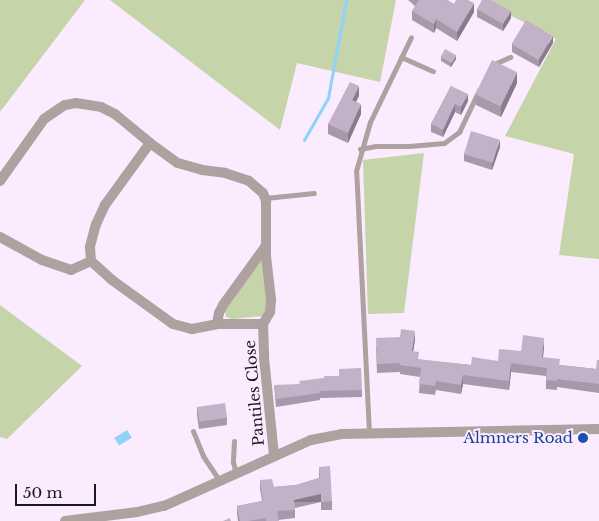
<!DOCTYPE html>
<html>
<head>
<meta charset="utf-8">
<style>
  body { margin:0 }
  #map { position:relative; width:599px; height:521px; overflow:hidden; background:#faebfe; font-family:"Libre Baskerville",serif }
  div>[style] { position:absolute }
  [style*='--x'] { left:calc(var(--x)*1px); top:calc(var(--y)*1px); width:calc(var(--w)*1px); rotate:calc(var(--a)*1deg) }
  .green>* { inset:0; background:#c6d4a9 }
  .water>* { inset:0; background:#8dd3fa; transform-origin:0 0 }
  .stream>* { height:3px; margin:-1.5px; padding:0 1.5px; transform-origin:1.5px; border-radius:1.5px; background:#8dd3fa }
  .service>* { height:5px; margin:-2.5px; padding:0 2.5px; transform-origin:2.5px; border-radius:2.5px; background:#afa19f }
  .minor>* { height:10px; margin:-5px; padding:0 5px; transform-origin:5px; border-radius:5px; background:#afa19f }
  .wall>* { inset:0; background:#a898ac }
  .shaded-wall>* { inset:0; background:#887c8c; transform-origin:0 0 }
  .building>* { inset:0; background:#c3b1c8; transform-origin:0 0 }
  .dots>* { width:14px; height:14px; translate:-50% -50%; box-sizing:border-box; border:2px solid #faebfe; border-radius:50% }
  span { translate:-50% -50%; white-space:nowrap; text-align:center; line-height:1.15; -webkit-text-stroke:4px #faebfe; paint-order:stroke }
  .street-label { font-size:15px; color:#1d171f }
  .transit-label { font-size:15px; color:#164399 }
  .right { translate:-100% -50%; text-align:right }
  .scale { position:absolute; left:15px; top:484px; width:81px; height:22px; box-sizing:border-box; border:2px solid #1d171f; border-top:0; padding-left:6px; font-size:15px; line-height:18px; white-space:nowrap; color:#1d171f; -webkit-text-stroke:4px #faebfe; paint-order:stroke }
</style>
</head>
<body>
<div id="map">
  <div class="green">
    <div style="clip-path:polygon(0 0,85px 0,0 112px)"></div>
    <div style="clip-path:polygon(110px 0,396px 0,380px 82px,297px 63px,280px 130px)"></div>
    <div style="clip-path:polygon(481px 0,599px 0,599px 259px,559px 255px,574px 154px,505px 136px,556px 39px)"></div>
    <div style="clip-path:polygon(424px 153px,404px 313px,368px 314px,363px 160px)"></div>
    <div style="clip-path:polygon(262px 259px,267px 305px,263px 316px,232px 319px,226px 317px,225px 310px)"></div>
    <div style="clip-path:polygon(0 305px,82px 366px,7px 439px,0 437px)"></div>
  </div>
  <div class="water">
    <div style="left:127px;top:430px;width:9px;height:15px;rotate:58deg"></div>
  </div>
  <div class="stream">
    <div style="--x:304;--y:140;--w:48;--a:-60.3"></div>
    <div style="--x:328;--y:98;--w:100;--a:-79.6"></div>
  </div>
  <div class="service">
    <div style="--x:401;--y:57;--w:35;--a:24"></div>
    <div style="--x:492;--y:65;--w:20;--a:-24"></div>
    <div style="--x:360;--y:149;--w:16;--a:-11"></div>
    <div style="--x:376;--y:146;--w:33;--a:0"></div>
    <div style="--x:409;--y:146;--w:35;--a:-5"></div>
    <div style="--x:444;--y:143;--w:19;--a:-36"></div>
    <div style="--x:459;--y:132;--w:47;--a:-64.5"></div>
    <div style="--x:265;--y:198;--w:49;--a:-5.8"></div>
    <div style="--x:193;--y:431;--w:27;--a:68"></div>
    <div style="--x:203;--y:456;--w:29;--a:56"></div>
    <div style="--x:369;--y:433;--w:262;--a:-92.8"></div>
    <div style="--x:356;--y:171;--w:51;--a:-74.1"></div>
    <div style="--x:370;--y:122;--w:94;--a:-64.2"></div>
    <div style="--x:234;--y:441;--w:21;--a:93"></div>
    <div style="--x:233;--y:462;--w:11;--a:75"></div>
  </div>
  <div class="minor">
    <div style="--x:150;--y:143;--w:77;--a:126"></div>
    <div style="--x:105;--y:205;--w:21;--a:115"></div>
    <div style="--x:96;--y:224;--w:24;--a:105"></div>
    <div style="--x:90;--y:247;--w:14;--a:86"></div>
    <div style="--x:91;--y:261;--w:28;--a:42"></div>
    <div style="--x:112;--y:280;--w:75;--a:35.8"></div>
    <div style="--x:173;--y:324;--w:20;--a:15"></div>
    <div style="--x:192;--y:329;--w:25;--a:-11"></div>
    <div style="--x:217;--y:324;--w:46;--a:0"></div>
    <div style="--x:0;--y:181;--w:76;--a:-54.6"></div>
    <div style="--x:44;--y:119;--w:25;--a:-34"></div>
    <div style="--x:65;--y:105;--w:11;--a:-10"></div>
    <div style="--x:76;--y:103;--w:25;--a:9"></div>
    <div style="--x:101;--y:107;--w:16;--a:27"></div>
    <div style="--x:115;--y:114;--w:45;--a:39.6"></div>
    <div style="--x:150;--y:143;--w:34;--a:36"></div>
    <div style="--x:178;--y:163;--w:25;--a:16"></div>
    <div style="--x:202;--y:170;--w:23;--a:7"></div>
    <div style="--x:225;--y:173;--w:25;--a:18"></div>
    <div style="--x:249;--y:181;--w:18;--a:41"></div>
    <div style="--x:263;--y:193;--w:9;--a:69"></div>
    <div style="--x:266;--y:201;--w:55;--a:90"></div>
    <div style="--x:266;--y:256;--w:43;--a:83.4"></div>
    <div style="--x:271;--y:299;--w:13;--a:94"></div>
    <div style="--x:270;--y:312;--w:14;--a:120"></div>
    <div style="--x:263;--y:324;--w:34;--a:88"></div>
    <div style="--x:264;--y:358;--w:98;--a:84.1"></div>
    <div style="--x:0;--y:237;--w:48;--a:28.7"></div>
    <div style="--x:42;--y:260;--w:31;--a:19"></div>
    <div style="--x:71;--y:270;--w:22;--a:-24"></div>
    <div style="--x:217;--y:324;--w:11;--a:-80"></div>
    <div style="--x:219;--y:313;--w:9;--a:-63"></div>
    <div style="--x:223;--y:305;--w:72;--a:-54.1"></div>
    <div style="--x:65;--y:521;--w:73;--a:-7.1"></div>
    <div style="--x:137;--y:512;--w:28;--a:-13"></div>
    <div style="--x:164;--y:506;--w:161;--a:-24.2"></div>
    <div style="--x:311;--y:440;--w:31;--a:-11"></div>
    <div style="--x:341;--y:434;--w:258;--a:-1.1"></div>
  </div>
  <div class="wall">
    <div style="clip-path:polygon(408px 0,447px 0,454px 4px,474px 12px,457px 41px,436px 28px,434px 33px,412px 20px,412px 11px,415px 6px)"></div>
    <div style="clip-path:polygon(477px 9px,511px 18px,503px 31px,477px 17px)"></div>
    <div style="clip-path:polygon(553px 43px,539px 67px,512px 52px,512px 44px)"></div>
    <div style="clip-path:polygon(441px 57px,456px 59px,451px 67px,441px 61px)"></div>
    <div style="clip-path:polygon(517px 83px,501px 117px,476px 105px,476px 94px)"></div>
    <div style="clip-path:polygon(451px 86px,468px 101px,461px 115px,455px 112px,443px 137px,431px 132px,431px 124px)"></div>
    <div style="clip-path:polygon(359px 96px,356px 101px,361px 114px,348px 143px,328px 134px,328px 124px)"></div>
    <div style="clip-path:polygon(500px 147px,492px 170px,464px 161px,464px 154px)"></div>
    <div style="clip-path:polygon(415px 340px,413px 351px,419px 360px,471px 365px,498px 361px,521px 351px,544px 347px,543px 357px,560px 365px,596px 369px,599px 360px,599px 393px,557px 387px,557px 390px,546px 389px,546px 376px,511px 372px,509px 390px,463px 384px,461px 394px,436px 390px,435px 395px,419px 393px,420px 377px,400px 374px,400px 372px,377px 373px,376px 346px)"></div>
    <div style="clip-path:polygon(274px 385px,362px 390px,362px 397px,320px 398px,320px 400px,276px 407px)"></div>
    <div style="clip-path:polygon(197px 407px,227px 418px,227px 425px,199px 429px,197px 415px)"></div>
    <div style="clip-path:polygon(319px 467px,332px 501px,332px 510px,321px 510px,321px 502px,295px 508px,295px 518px,278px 520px,279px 521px,238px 521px,237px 514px,237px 506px,262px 501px,260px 489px,260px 480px,274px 487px,296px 485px,319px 478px)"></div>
  </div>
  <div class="shaded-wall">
    <div style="clip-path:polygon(474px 3px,474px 12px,457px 41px,457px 32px)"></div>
    <div style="clip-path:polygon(511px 11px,511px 18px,503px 31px,503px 24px)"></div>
    <div style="clip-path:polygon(436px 19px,436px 28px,434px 33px,434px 24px)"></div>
    <div style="clip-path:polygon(553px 36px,553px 43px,539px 67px,539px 60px)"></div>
    <div style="clip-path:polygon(456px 55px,456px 59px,451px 67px,451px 63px)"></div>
    <div style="clip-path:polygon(517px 72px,517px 83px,501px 117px,501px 106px)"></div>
    <div style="clip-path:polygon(359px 86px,359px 96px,352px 110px,352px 100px)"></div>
    <div style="clip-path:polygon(468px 94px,468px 101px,461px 115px,461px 107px)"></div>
    <div style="clip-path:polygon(361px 104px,361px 114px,348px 143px,348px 133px)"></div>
    <div style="clip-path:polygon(455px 104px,455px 112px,443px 137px,443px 130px)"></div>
    <div style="clip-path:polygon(500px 140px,500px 147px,492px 170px,492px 163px)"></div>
    <div style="clip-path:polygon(415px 331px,415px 340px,412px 359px,412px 351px)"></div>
    <div style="clip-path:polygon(544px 338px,544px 347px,542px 365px,542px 357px)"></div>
    <div style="clip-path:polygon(511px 363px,511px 372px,509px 390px,509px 381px)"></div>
    <div style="clip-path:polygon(463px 375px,463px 384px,461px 394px,461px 385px)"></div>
    <div style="left:321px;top:494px;width:8px;height:28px;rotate:90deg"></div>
  </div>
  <div class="building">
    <div style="clip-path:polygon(419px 0,447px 0,454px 4px,456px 0,468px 0,474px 3px,457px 32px,436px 19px,434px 24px,412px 11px)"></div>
    <div style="clip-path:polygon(482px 0,491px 0,511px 11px,503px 24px,477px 9px)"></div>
    <div style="left:526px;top:20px;width:31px;height:28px;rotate:31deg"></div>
    <div style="left:445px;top:49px;width:13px;height:9px;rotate:29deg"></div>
    <div style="left:492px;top:60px;width:28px;height:38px;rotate:26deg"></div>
    <div style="clip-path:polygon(350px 82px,359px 86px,352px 100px,361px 104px,348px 133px,328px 124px)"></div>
    <div style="clip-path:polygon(451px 86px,468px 94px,461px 107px,455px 104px,443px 130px,431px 124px)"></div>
    <div style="left:471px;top:131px;width:30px;height:24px;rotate:17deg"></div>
    <div style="clip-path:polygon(401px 329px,415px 331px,412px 351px,419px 352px,418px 359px,471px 365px,472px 357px,498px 361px,499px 349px,521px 351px,523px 335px,544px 338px,542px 357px,560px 359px,559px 365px,596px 369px,597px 360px,599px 360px,599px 384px,557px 379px,557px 381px,546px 380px,547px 368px,511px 363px,509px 381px,463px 375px,461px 385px,436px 381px,435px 386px,419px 384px,421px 368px,400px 365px,400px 363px,377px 364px,376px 338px,400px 337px)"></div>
    <div style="clip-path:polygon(361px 368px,362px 390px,319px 391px,320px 393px,276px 399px,274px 385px,300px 384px,299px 381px,324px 378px,324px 376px,339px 376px,339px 369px)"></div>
    <div style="left:225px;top:403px;width:15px;height:28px;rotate:82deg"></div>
    <div style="clip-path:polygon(330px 466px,332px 501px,321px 502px,321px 494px,294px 500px,295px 510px,277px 511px,279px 521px,266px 521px,266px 518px,248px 521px,240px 521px,237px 506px,263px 501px,260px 480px,272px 479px,274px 487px,296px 485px,320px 478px,319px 467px)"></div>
    <div style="clip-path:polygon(230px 518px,231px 521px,223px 521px)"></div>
  </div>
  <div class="dots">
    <div style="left:583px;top:438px;background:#1a4fb4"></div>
  </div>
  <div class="street-label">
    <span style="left:254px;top:393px;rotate:-95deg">Pantiles Close</span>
  </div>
  <div class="transit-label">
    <span class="right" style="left:573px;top:438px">Almners Road</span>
  </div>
  <div class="scale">50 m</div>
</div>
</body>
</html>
